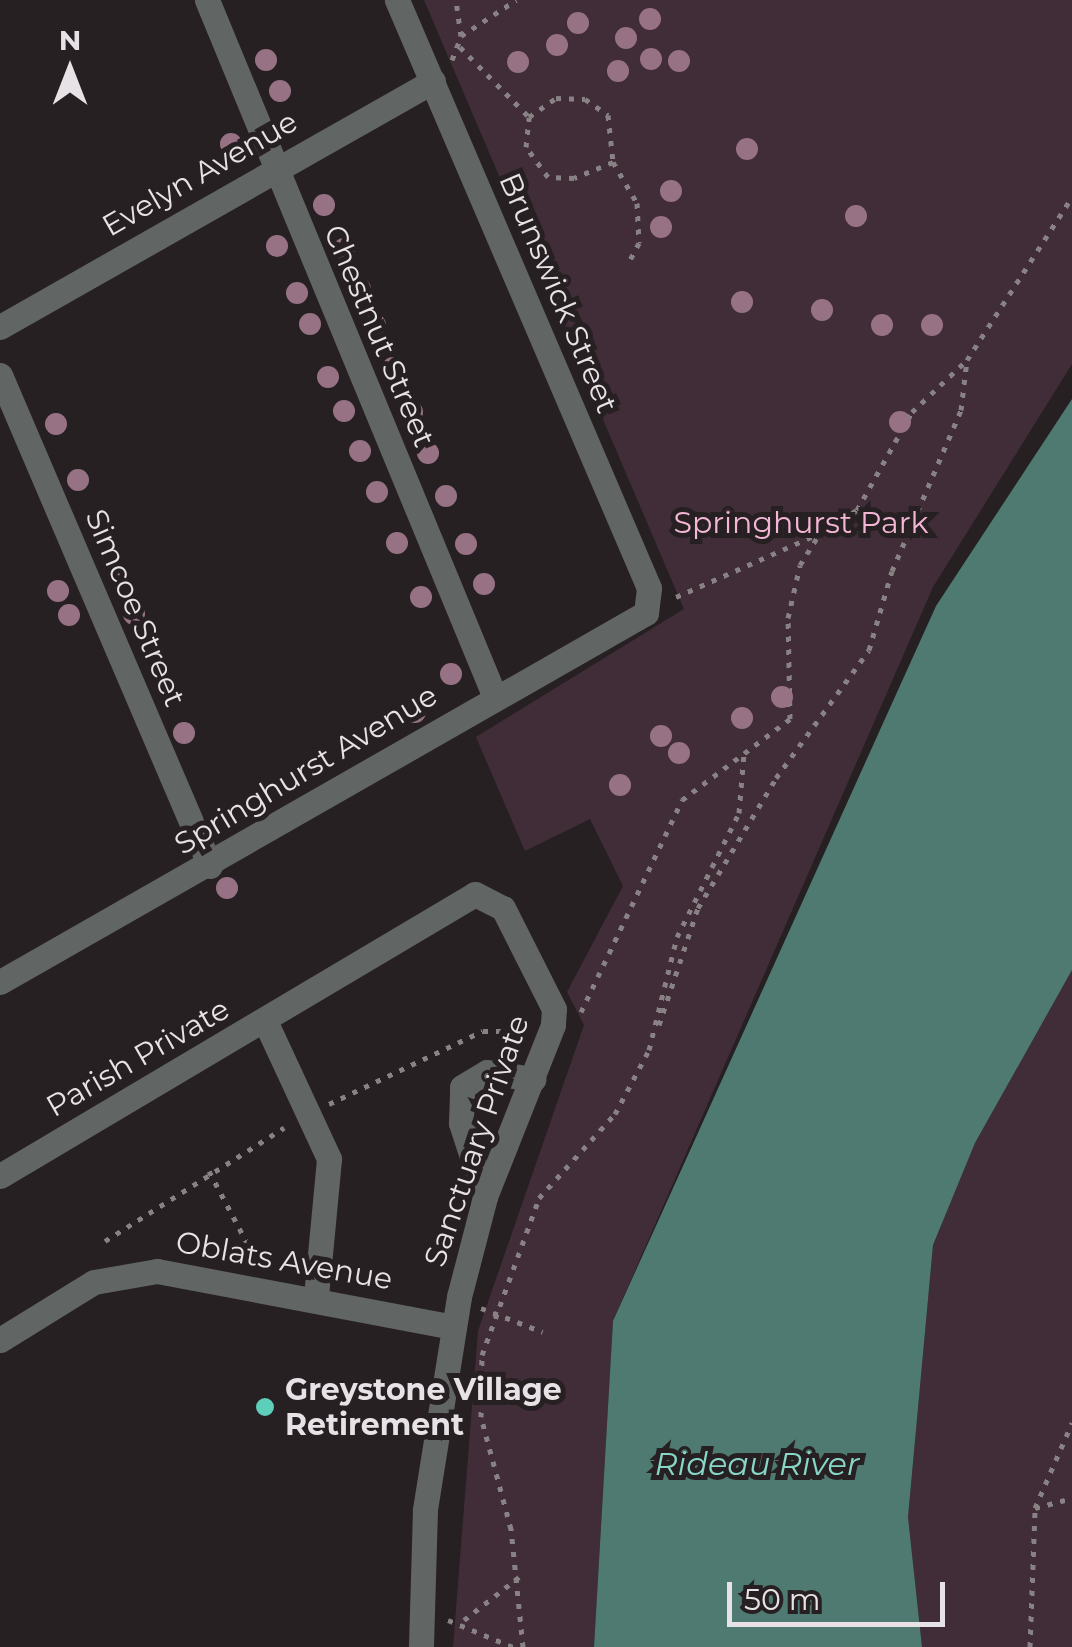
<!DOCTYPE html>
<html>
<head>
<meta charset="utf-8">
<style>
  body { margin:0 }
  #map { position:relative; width:1072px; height:1647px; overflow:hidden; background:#272023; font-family:Montserrat,sans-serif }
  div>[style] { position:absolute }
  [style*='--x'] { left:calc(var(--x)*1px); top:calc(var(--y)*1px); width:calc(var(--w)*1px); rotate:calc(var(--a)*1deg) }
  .green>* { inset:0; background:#412d37 }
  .water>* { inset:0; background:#4f7a72 }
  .path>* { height:5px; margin-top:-2.5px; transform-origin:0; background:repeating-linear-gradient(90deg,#888285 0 5px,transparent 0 13px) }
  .minor>* { height:25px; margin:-12.5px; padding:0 12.5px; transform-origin:12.5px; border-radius:12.5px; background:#616564 }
  .trees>* { width:22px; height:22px; margin:-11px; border-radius:50%; background:#977285 }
  .dots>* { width:28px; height:28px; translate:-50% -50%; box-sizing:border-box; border:5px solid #272023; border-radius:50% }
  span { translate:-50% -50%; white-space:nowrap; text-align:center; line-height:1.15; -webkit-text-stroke:10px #272023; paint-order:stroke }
  .street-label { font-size:30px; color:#e7e2e5 }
  .park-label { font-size:30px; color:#f3b6d5 }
  .poi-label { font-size:30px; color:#e7e2e5; font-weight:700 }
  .left { translate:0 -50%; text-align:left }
  .water-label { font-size:32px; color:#88d6c7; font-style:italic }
  .north { position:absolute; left:20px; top:20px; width:100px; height:100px; -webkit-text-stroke:8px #272023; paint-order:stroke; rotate:0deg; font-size:28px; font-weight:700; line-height:40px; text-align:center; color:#e7e2e5 }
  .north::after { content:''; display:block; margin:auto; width:35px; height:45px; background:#e7e2e5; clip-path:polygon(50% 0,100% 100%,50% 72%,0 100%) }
  .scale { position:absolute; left:727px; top:1582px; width:218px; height:45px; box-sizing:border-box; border:5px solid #e7e2e5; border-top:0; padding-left:12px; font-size:30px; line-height:35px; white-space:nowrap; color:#e7e2e5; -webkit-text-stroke:8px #272023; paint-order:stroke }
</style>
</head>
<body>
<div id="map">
  <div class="green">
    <div style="clip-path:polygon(424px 0,1072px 0,1072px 364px,933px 587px,613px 1321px,594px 1647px,453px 1647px,478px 1331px,584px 1025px,567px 992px,623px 886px,590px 819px,525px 851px,476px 737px,684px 609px)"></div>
    <div style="clip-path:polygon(1072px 970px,1072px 1647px,922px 1647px,908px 1517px,933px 1245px,975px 1143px)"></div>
  </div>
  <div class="water">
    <div style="clip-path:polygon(1072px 399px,1072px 970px,975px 1143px,933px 1245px,908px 1517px,922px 1647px,594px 1647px,613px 1321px,936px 606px)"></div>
  </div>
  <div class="path">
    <div style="--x:461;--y:36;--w:66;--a:-33.2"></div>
    <div style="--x:460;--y:47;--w:98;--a:45.4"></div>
    <div style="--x:452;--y:60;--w:26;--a:-69"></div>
    <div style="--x:461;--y:36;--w:36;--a:-98"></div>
    <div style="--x:613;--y:162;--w:42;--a:157.7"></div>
    <div style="--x:574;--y:178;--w:26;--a:-178"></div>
    <div style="--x:548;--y:177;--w:37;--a:-126"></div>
    <div style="--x:526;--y:147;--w:30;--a:-84"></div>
    <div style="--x:529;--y:117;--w:33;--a:-35"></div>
    <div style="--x:556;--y:98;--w:29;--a:2"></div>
    <div style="--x:585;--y:99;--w:28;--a:35"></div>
    <div style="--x:608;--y:115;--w:47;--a:83.9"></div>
    <div style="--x:613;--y:162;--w:48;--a:59.7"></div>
    <div style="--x:637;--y:203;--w:40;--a:87.1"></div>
    <div style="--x:639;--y:243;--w:19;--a:118"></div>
    <div style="--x:676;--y:597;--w:153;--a:-23.9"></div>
    <div style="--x:581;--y:1012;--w:235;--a:-64.5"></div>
    <div style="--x:682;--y:800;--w:135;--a:-36.9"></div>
    <div style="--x:790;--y:719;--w:101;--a:-91.1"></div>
    <div style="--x:788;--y:618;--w:54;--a:-77.2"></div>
    <div style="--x:800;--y:565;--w:36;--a:-58"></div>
    <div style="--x:819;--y:534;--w:45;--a:-32.3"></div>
    <div style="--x:857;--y:510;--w:112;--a:-60.7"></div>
    <div style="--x:912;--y:412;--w:76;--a:-43.4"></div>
    <div style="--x:967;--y:360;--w:194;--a:-57.2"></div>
    <div style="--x:659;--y:1025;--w:123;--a:-71.6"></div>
    <div style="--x:698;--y:908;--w:152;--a:-59"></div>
    <div style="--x:776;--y:778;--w:158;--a:-54"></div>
    <div style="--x:869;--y:650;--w:82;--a:-73.8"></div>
    <div style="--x:892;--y:571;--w:175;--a:-66.8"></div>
    <div style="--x:961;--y:410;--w:50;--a:-83.2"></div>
    <div style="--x:329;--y:1104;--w:170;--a:-25.4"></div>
    <div style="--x:483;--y:1031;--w:38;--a:0"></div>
    <div style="--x:209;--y:1171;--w:94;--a:62.1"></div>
    <div style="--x:105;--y:1241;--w:212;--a:-32.3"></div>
    <div style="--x:481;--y:1308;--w:66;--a:21.2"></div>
    <div style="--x:1035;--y:1508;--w:38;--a:-15"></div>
    <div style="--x:448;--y:1620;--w:70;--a:22.6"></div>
    <div style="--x:464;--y:1620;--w:70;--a:-38"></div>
    <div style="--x:523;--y:1647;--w:119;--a:-95.8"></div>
    <div style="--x:511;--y:1529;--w:116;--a:-105"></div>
    <div style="--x:481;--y:1417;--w:62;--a:-89.1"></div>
    <div style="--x:482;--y:1355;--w:167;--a:-70"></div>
    <div style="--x:539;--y:1198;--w:113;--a:-47.9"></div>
    <div style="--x:615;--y:1114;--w:72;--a:-62"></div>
    <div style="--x:649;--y:1050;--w:116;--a:-76.1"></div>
    <div style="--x:677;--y:937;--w:139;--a:-63.4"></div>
    <div style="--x:739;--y:813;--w:60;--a:-85.2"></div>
    <div style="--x:1030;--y:1647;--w:139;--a:-87.9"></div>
    <div style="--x:1035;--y:1508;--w:93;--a:-66.5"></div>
  </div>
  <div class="minor">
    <div style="--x:207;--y:0;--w:752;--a:67.56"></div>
    <div style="--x:0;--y:327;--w:498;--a:-29.6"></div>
    <div style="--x:0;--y:375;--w:534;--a:66.84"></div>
    <div style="--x:0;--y:982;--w:744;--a:-29.74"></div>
    <div style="--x:646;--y:613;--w:25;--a:-83"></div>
    <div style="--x:649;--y:588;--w:640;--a:-113.2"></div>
    <div style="--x:266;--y:1023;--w:150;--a:65.1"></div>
    <div style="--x:329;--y:1159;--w:139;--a:95.4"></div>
    <div style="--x:0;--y:1176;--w:552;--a:-30.7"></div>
    <div style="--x:475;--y:894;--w:31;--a:27"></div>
    <div style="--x:503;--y:908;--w:113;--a:63.2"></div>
    <div style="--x:554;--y:1009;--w:16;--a:94"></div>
    <div style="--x:553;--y:1025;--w:185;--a:111.6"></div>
    <div style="--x:485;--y:1197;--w:103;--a:104.6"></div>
    <div style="--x:459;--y:1297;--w:216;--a:99.1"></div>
    <div style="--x:425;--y:1510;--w:137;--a:91.7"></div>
    <div style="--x:485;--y:1197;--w:78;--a:-108"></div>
    <div style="--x:461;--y:1123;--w:36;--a:-88"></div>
    <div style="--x:462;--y:1087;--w:29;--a:-31"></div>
    <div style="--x:487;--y:1072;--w:47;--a:8.7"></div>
    <div style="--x:0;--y:1340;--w:110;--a:-31.7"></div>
    <div style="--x:94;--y:1282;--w:64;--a:-9.9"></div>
    <div style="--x:157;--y:1271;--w:301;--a:10.7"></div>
  </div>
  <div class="trees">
    <div style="left:650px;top:19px"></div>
    <div style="left:578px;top:23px"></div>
    <div style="left:626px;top:38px"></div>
    <div style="left:557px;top:45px"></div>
    <div style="left:651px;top:59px"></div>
    <div style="left:266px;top:60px"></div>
    <div style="left:679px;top:61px"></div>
    <div style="left:518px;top:62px"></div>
    <div style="left:618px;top:71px"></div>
    <div style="left:280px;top:91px"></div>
    <div style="left:231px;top:144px"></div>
    <div style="left:747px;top:149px"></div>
    <div style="left:671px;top:191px"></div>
    <div style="left:324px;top:205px"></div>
    <div style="left:856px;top:216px"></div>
    <div style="left:661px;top:227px"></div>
    <div style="left:277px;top:246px"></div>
    <div style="left:344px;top:249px"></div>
    <div style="left:360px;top:289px"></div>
    <div style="left:297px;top:293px"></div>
    <div style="left:742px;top:302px"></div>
    <div style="left:822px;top:310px"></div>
    <div style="left:310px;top:324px"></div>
    <div style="left:375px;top:325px"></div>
    <div style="left:882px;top:325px"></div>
    <div style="left:932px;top:325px"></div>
    <div style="left:393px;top:368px"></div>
    <div style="left:328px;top:377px"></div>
    <div style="left:344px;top:411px"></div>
    <div style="left:412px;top:412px"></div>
    <div style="left:900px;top:422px"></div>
    <div style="left:56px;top:424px"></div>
    <div style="left:360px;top:451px"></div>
    <div style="left:428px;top:453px"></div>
    <div style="left:78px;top:480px"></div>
    <div style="left:377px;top:492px"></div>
    <div style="left:446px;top:496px"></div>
    <div style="left:397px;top:543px"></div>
    <div style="left:466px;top:544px"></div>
    <div style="left:118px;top:575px"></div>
    <div style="left:484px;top:584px"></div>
    <div style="left:58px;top:591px"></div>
    <div style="left:421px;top:597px"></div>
    <div style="left:134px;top:614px"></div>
    <div style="left:69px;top:615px"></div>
    <div style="left:451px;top:674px"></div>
    <div style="left:782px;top:697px"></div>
    <div style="left:415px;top:712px"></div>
    <div style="left:742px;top:718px"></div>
    <div style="left:184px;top:733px"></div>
    <div style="left:661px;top:736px"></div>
    <div style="left:679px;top:753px"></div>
    <div style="left:620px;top:785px"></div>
    <div style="left:227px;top:888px"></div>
  </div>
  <div class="dots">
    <div style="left:265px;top:1407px;background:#5cceba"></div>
  </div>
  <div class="street-label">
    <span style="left:200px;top:174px;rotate:-30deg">Evelyn Avenue</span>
    <span style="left:558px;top:293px;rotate:67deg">Brunswick Street</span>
    <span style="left:379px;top:336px;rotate:67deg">Chestnut Street</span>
    <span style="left:135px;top:608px;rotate:67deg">Simcoe Street</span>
    <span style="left:306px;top:770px;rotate:-31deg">Springhurst Avenue</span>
    <span style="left:138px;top:1058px;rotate:-30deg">Parish Private</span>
    <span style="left:477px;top:1141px;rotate:-71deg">Sanctuary Private</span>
    <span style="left:284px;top:1261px;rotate:10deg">Oblats Avenue</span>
  </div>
  <div class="park-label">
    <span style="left:801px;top:523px">Springhurst Park</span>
  </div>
  <div class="poi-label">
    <span class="left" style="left:285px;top:1407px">Greystone Village<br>Retirement</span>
  </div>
  <div class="water-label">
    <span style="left:757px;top:1464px">Rideau River</span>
  </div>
  <div class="north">N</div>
  <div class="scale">50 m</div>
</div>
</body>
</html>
